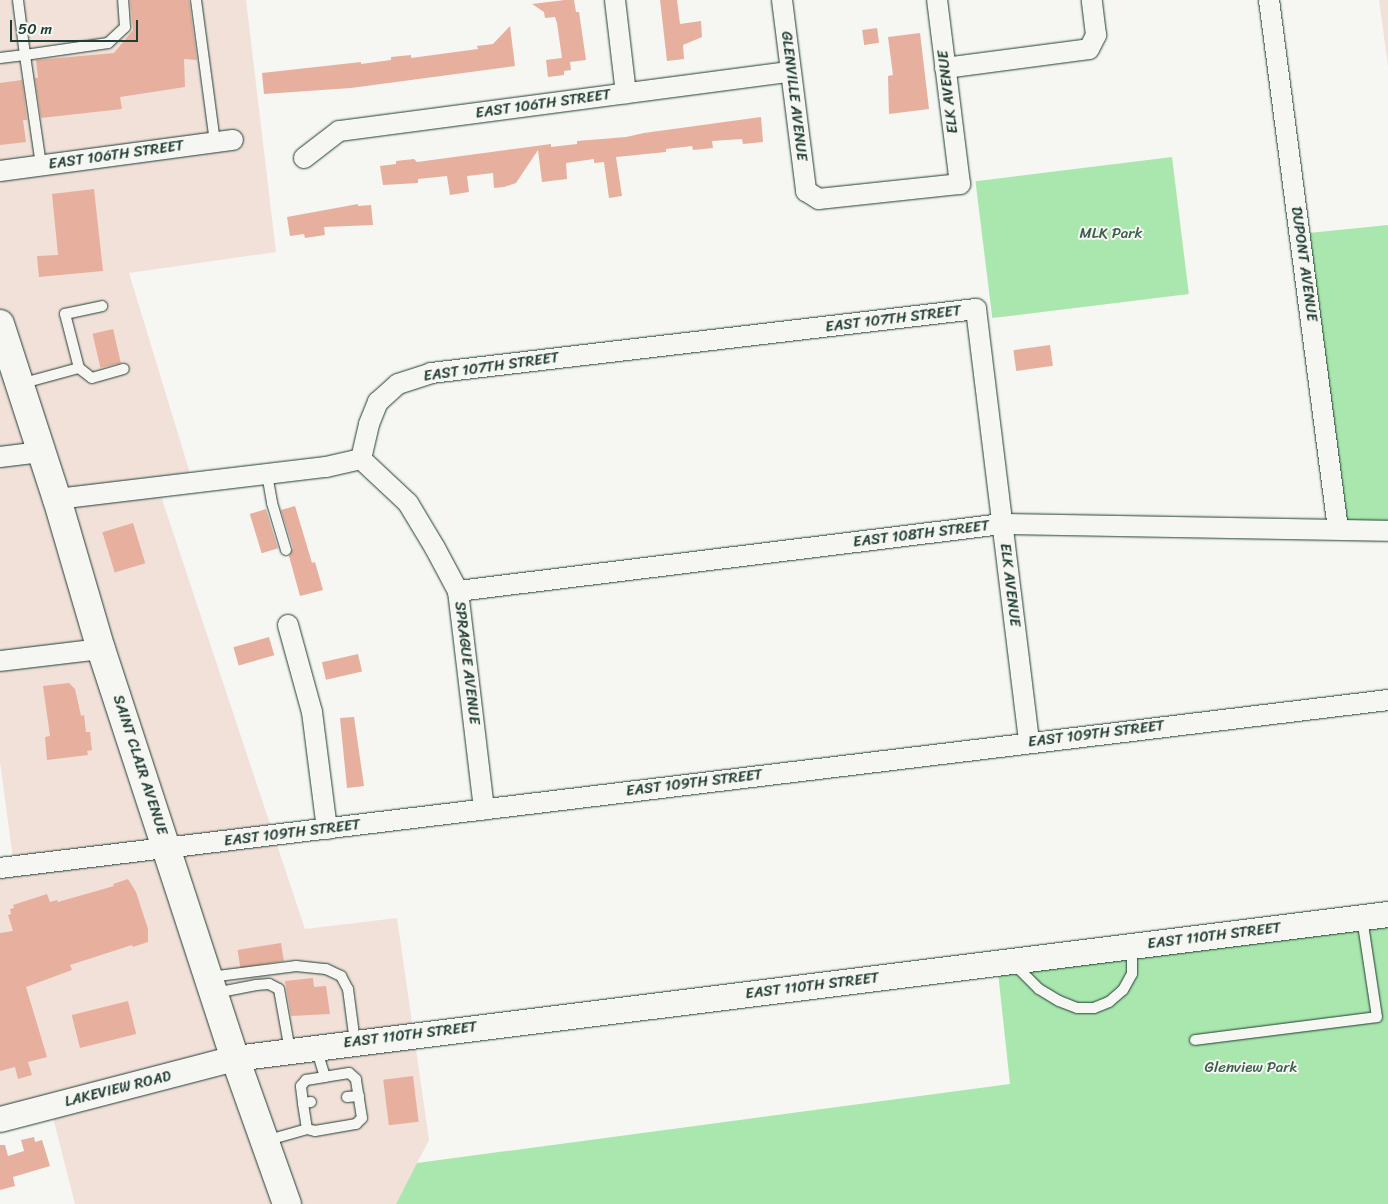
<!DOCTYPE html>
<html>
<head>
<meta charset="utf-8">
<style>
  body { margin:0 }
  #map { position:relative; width:1388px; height:1204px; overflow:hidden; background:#f6f6f2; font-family:Sriracha,sans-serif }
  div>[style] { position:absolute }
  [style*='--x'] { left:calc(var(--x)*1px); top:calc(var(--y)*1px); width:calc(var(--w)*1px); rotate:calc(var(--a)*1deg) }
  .built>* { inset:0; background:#f2e1d9 }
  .green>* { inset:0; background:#a9e7ae; transform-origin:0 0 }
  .building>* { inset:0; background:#e7af9e; transform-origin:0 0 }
  .roads { filter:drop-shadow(0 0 1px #1f3d34) drop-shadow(0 0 1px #1f3d34) }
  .service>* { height:10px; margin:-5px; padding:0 5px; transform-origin:5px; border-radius:5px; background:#f6f6f2 }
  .minor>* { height:20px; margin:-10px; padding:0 10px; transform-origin:10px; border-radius:10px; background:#f6f6f2 }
  .tertiary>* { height:25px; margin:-12.5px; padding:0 12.5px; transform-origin:12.5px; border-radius:12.5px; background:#f6f6f2 }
  .secondary>* { height:28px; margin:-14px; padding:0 14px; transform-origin:14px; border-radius:14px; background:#f6f6f2 }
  span { translate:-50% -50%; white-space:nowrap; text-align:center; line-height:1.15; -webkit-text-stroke:4px #f6f6f2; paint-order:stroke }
  .street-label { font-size:15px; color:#1f3d34 }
  .park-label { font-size:15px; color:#3b5f4c }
  .scale { position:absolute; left:10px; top:20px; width:128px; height:22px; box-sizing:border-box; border:2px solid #1f3d34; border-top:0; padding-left:6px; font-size:15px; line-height:18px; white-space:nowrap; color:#1f3d34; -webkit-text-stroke:4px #f6f6f2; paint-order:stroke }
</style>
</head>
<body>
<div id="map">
  <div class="built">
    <div style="clip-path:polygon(0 0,246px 0,276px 252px,129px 273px,193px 483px,158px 487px,305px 929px,397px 918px,429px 1140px,396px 1204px,75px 1204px,50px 1106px,0 1119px,0 868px,14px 866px,0 762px)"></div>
    <div style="clip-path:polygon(1379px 0,1388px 0,1388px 66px)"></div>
  </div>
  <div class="green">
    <div style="left:1172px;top:157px;width:138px;height:198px;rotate:83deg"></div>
    <div style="clip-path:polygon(1388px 225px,1388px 531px,1338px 529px,1299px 234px)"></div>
    <div style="clip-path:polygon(1388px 914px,1388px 1204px,396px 1204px,417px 1163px,1010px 1084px,997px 963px)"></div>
  </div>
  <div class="building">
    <div style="clip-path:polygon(130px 0,189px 0,197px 60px,184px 59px,185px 87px,120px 97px,122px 109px,41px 118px,35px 78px,38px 78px,36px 60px,114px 53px,133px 30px)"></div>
    <div style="clip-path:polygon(565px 0,574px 0,576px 12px,579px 12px,586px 60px,570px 62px,571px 70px,564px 71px,564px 75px,548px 77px,546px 60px,562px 58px,557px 23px,555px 17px,545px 18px,544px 12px,532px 4px)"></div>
    <div style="clip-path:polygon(660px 0,677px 0,680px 24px,701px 21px,702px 37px,683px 45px,684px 59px,667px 61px)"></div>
    <div style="clip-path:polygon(510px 26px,515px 66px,351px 88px,264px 94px,262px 73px,361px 62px,361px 64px,391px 60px,391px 57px,411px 55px,411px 58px,478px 49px,477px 46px,493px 44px)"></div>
    <div style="left:877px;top:28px;width:15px;height:15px;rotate:82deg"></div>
    <div style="clip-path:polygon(920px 33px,929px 109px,889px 114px,888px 76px,893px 75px,888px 37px)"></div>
    <div style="clip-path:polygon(22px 80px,27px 120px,23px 120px,26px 142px,0 145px,0 83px)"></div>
    <div style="clip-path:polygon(761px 117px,763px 142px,743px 144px,742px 139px,712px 141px,713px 148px,693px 150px,692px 146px,666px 149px,666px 152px,616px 157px,622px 196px,609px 198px,604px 162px,594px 163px,594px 159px,566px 163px,567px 179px,542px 182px,538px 150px,516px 183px,504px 187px,494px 188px,493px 173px,467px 176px,469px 192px,450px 195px,447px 176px,418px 179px,418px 183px,383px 185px,380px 166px,396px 164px,396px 161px,414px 159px,417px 162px,551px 144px,551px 147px,577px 144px,577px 141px,626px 137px,644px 133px)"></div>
    <div style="clip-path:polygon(94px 189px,103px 271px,39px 277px,37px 256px,58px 255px,52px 194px)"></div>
    <div style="clip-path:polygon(358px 204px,358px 206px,371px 205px,373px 225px,324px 227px,325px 235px,305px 238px,304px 234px,290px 236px,287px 217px)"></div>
    <div style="left:113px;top:329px;width:35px;height:21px;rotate:77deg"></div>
    <div style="left:1050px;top:345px;width:21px;height:37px;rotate:82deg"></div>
    <div style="clip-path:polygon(295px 506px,312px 563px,315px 562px,323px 590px,300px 596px,289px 556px,293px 548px,281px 510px)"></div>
    <div style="left:266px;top:509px;width:41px;height:17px;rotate:73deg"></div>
    <div style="left:133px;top:523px;width:42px;height:32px;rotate:73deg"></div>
    <div style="left:269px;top:637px;width:19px;height:37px;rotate:74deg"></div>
    <div style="left:358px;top:654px;width:18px;height:37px;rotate:77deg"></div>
    <div style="clip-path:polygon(69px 683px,75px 689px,81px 716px,84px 715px,86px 732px,90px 732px,92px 750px,87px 751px,88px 755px,47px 760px,45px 737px,50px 736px,43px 686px)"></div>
    <div style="clip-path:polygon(354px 717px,364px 786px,347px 788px,340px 718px)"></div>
    <div style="clip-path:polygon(128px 879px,136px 892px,148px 929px,148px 942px,133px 947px,132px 945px,70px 965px,72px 970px,26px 987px,47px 1057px,28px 1062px,32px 1075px,18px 1079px,15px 1067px,0 1071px,0 933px,13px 931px,8px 915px,11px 914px,10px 909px,14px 908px,13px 905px,47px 894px,50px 902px,57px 900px,58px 902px,114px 886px,113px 884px)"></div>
    <div style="left:281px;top:943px;width:18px;height:44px;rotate:81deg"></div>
    <div style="clip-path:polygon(313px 978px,314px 987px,326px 986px,330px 1014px,291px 1016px,285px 981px)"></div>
    <div style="left:128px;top:1001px;width:34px;height:58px;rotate:76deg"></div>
    <div style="left:413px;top:1076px;width:46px;height:30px;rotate:83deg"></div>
    <div style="clip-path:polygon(34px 1137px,35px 1142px,42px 1140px,50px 1166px,13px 1177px,15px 1186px,0 1190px,0 1145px,5px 1145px,8px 1156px,24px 1151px,21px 1140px)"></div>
  </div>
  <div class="roads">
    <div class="service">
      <div style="--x:196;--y:0;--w:143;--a:82.4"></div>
      <div style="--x:0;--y:58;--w:25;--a:-7"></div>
      <div style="--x:25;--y:55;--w:55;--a:-97.3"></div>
      <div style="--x:41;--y:165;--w:111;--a:-98.3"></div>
      <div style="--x:25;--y:55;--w:84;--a:-8.2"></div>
      <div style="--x:108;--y:43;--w:23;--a:-43"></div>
      <div style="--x:125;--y:27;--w:27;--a:-94"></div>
      <div style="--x:79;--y:368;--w:56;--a:-104.5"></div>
      <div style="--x:65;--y:314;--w:38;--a:-12"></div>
      <div style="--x:20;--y:384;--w:61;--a:-15.2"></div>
      <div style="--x:79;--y:368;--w:16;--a:38"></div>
      <div style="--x:92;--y:378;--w:33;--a:-16"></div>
      <div style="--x:267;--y:474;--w:29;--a:80"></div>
      <div style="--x:272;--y:503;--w:49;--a:73.4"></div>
      <div style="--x:1013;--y:963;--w:37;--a:45"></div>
      <div style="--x:1039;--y:989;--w:23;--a:31"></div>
      <div style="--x:1059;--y:1001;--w:19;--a:21"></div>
      <div style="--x:1077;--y:1008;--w:17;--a:0"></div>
      <div style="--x:1094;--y:1008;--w:16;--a:-22"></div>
      <div style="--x:1109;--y:1002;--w:18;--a:-41"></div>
      <div style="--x:1123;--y:990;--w:18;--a:-61"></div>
      <div style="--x:1132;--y:974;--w:27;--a:-90"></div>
      <div style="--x:210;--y:977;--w:87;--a:-7.3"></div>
      <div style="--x:296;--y:966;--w:30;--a:6"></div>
      <div style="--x:326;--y:969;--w:17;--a:25"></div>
      <div style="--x:341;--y:976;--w:15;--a:62"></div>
      <div style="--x:348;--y:989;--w:53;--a:82.5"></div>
      <div style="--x:215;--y:993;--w:42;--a:-11"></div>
      <div style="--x:256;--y:985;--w:13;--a:-4"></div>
      <div style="--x:269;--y:984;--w:11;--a:27"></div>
      <div style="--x:279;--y:989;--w:63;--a:79.9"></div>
      <div style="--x:1195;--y:1040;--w:183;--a:-7.2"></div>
      <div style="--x:1377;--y:1017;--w:100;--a:-98.6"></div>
      <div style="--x:347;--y:1097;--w:12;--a:-5"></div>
      <div style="--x:303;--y:1103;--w:17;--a:-97"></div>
      <div style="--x:301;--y:1086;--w:8;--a:-50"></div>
      <div style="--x:306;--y:1080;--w:19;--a:-9"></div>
      <div style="--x:307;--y:1129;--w:8;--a:14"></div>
      <div style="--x:315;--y:1131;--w:42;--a:-9.7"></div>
      <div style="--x:356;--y:1124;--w:8;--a:-45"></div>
      <div style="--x:362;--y:1118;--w:39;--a:-99"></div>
      <div style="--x:356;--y:1079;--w:9;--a:-139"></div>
      <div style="--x:349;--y:1073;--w:24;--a:171"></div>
      <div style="--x:325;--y:1077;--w:30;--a:-107"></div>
      <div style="--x:265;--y:1141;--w:44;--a:-15.9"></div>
      <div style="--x:307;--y:1129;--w:26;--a:-99"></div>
      <div style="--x:303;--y:1103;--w:8;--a:-7"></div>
    </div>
    <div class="minor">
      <div style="--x:615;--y:0;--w:94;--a:83.3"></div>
      <div style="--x:782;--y:0;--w:193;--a:82.8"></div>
      <div style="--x:806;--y:191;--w:15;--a:32"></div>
      <div style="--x:819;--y:199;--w:142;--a:-6.1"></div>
      <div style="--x:960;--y:184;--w:185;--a:-97.1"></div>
      <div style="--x:1269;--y:0;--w:533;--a:82.57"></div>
      <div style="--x:945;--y:68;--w:145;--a:-7.5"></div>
      <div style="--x:1089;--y:49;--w:16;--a:-63"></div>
      <div style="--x:1096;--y:35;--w:35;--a:-97"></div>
      <div style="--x:304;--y:158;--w:44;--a:-37.6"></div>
      <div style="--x:339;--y:131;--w:455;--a:-7.5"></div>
      <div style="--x:0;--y:171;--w:235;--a:-7.6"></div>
      <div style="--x:0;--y:457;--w:41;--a:-7"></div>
      <div style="--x:361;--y:459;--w:36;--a:-77"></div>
      <div style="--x:369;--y:424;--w:24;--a:-68"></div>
      <div style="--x:378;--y:402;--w:27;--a:-42"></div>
      <div style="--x:398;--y:384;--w:35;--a:-18"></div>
      <div style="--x:431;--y:373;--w:549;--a:-6.7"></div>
      <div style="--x:976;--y:309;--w:436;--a:83"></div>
      <div style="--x:361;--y:459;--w:64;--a:43.1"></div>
      <div style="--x:408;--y:503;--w:52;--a:59"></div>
      <div style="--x:435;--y:548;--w:49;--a:61.9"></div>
      <div style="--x:458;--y:591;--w:220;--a:83.2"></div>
      <div style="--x:57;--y:499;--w:271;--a:-6.8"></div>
      <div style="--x:326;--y:467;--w:36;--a:-13"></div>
      <div style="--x:458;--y:591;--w:548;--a:-7.02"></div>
      <div style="--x:1002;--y:524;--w:386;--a:1"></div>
      <div style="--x:288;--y:625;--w:90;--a:74.6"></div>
      <div style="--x:312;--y:712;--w:118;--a:82.7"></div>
      <div style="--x:0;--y:661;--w:102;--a:-6.8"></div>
      <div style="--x:0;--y:868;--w:1398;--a:-6.9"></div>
    </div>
    <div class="tertiary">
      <div style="--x:0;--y:1119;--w:243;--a:-14.6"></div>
      <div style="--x:235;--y:1058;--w:1162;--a:-7.12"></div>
    </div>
    <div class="secondary">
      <div style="--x:0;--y:324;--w:184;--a:72"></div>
      <div style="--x:57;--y:499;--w:156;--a:73.7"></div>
      <div style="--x:101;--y:649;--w:430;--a:71.9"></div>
      <div style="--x:235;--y:1058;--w:155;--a:70.4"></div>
    </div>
  </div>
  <div class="street-label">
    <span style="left:948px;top:92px;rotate:-97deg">ELK AVENUE</span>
    <span style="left:794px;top:96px;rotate:83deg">GLENVILLE AVENUE</span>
    <span style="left:543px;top:104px;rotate:-8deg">EAST 106TH STREET</span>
    <span style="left:116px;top:155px;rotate:-8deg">EAST 106TH STREET</span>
    <span style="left:1304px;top:264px;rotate:82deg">DUPONT AVENUE</span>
    <span style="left:893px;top:319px;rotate:-7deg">EAST 107TH STREET</span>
    <span style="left:491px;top:367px;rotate:-8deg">EAST 107TH STREET</span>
    <span style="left:921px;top:534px;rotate:-7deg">EAST 108TH STREET</span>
    <span style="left:1010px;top:585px;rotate:83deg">ELK AVENUE</span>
    <span style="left:467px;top:663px;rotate:83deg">SPRAGUE AVENUE</span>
    <span style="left:1096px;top:734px;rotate:-7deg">EAST 109TH STREET</span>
    <span style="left:140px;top:765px;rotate:72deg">SAINT CLAIR AVENUE</span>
    <span style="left:694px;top:783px;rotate:-7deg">EAST 109TH STREET</span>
    <span style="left:292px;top:833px;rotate:-7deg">EAST 109TH STREET</span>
    <span style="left:1214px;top:936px;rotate:-7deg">EAST 110TH STREET</span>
    <span style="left:812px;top:986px;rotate:-7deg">EAST 110TH STREET</span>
    <span style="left:410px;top:1035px;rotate:-7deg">EAST 110TH STREET</span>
    <span style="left:118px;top:1089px;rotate:-14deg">LAKEVIEW ROAD</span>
  </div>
  <div class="park-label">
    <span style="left:1111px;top:234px">MLK Park</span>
    <span style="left:1251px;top:1068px">Glenview Park</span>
  </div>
  <div class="scale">50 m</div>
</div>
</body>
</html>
